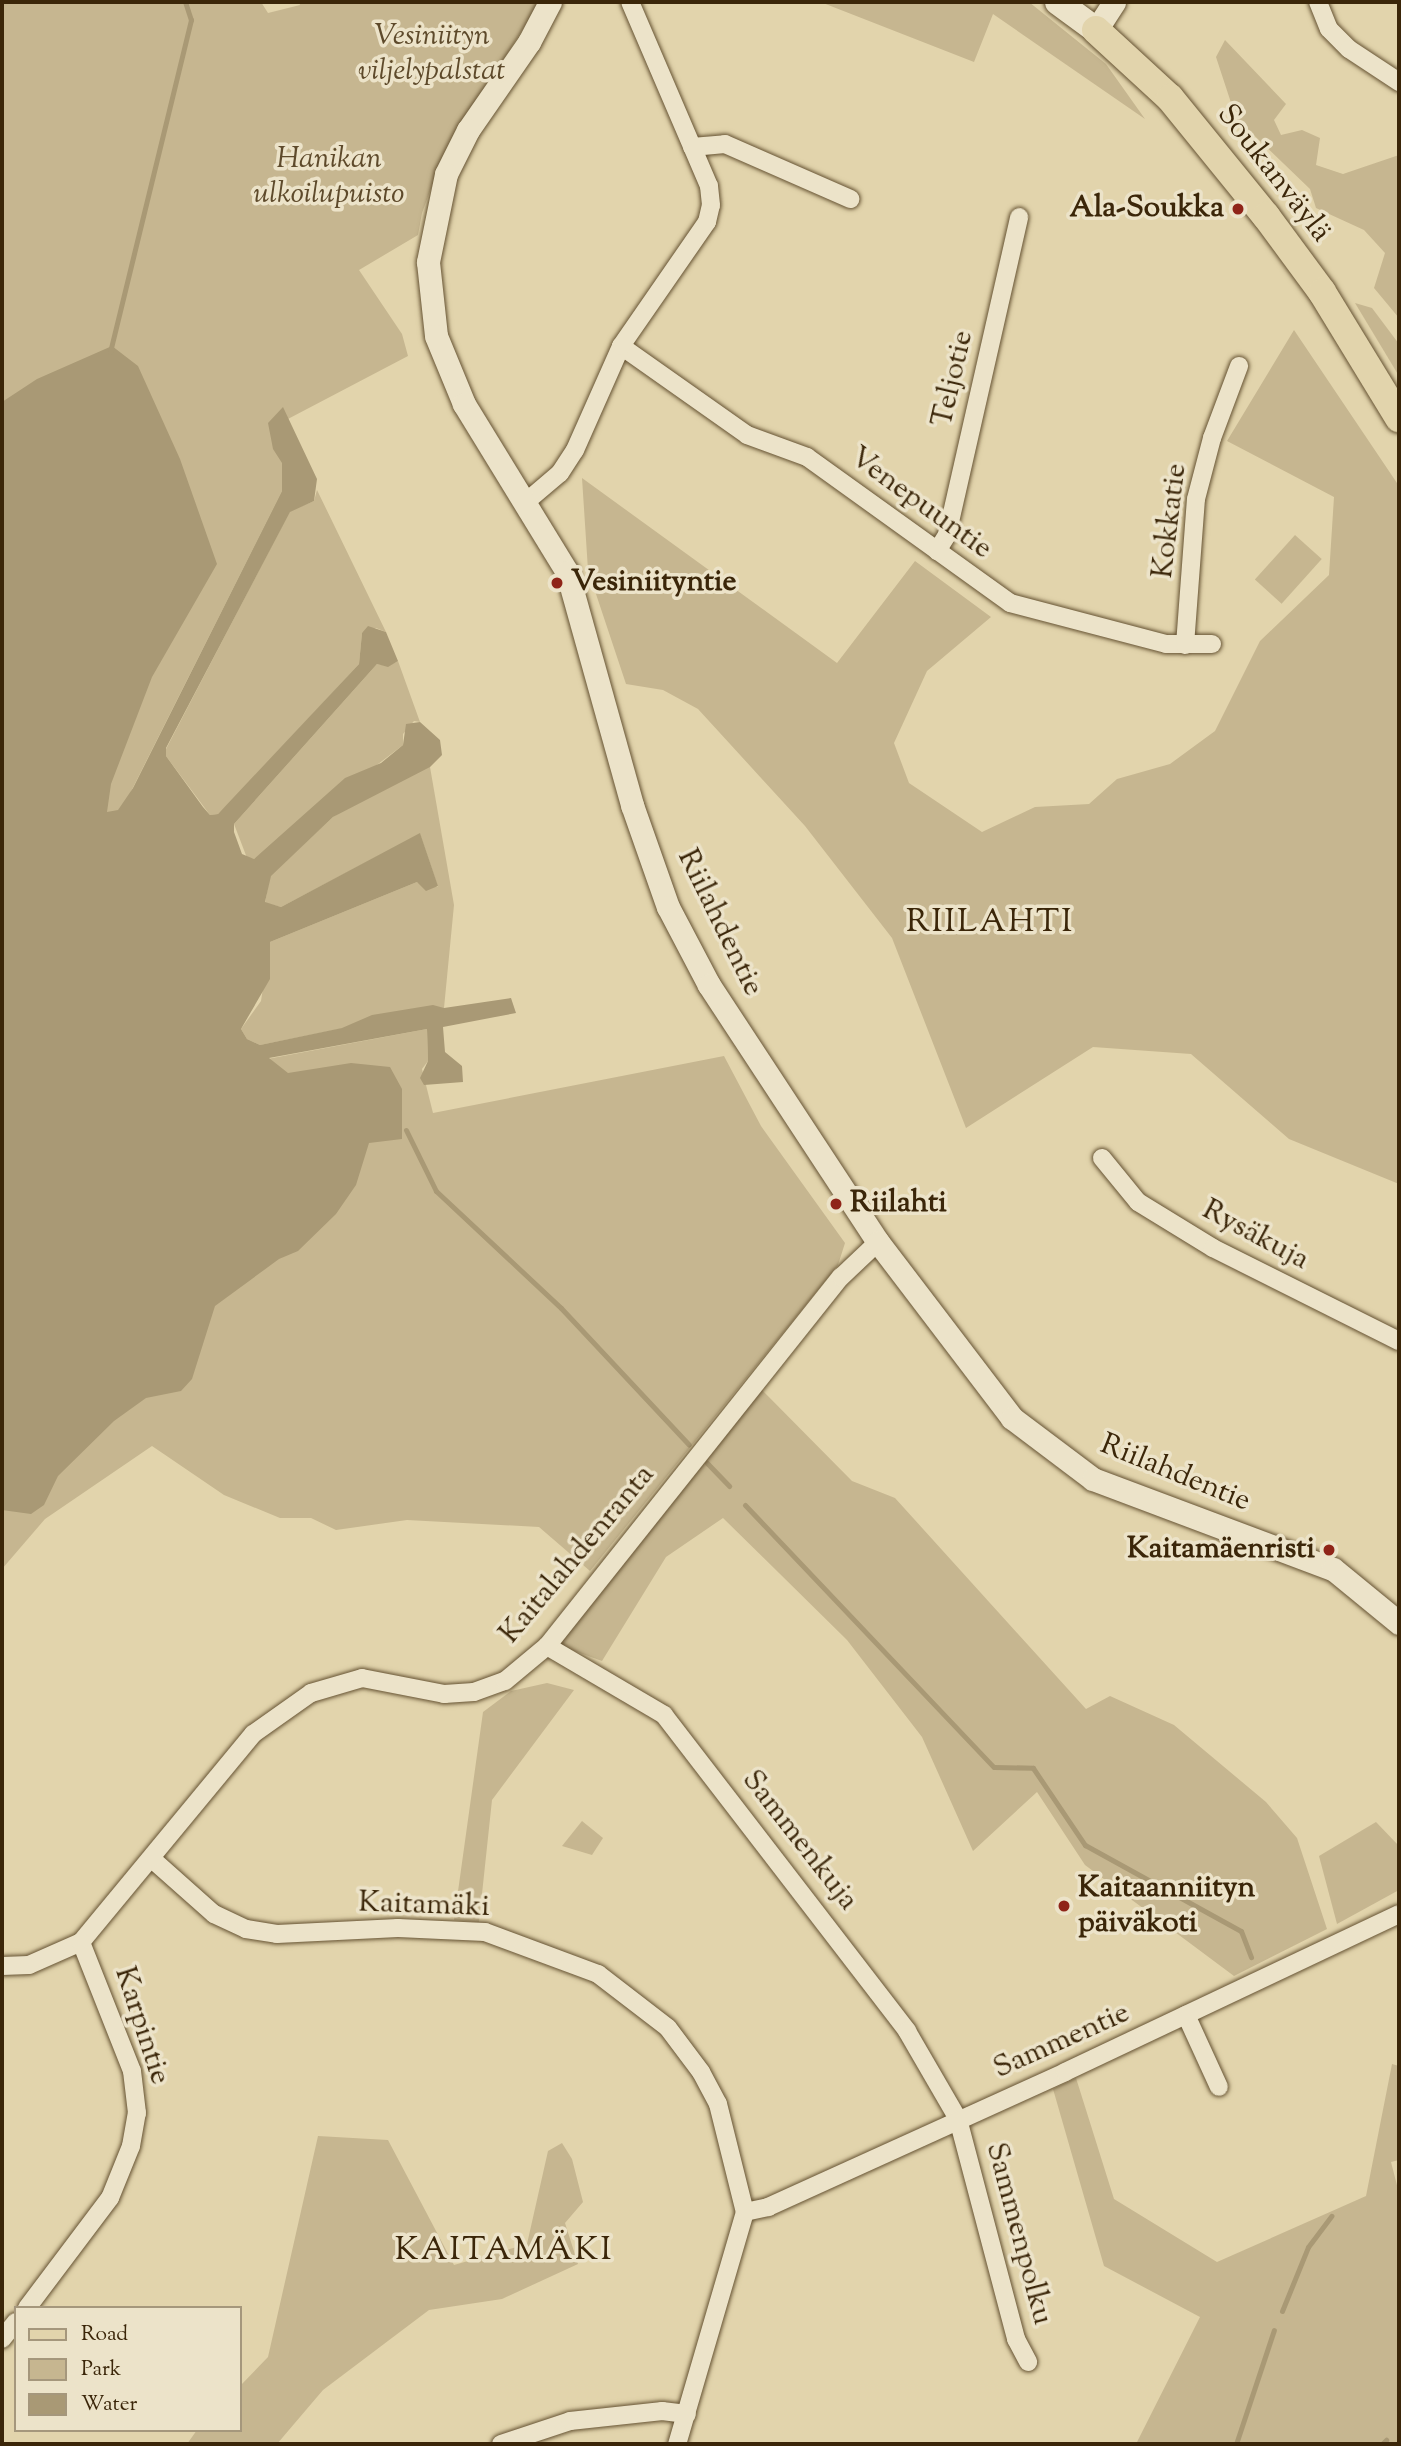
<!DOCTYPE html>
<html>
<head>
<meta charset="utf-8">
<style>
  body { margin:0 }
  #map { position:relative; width:1401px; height:2446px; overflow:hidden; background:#e2d4ac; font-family:"Sorts Mill Goudy",serif }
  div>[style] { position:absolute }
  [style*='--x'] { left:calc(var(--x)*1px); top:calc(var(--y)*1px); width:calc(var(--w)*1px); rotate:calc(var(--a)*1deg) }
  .green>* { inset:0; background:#c6b690; transform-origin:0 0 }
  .water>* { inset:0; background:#a99975 }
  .stream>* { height:5px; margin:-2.5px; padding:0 2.5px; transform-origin:2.5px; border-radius:2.5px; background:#a99975 }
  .roads { filter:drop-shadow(0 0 2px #655232) drop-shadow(0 0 2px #655232) }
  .minor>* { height:18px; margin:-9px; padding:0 9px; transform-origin:9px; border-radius:9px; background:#ece3c9 }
  .tertiary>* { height:23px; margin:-11.5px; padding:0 11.5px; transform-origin:11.5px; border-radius:11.5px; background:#ece3c9 }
  .secondary>* { height:26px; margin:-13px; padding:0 13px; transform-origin:13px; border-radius:13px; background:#ece3c9 }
  .primary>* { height:28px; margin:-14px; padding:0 14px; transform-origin:14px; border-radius:14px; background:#e2d4ac }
  .dots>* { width:19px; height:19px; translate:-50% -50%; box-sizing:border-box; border:4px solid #ece3c9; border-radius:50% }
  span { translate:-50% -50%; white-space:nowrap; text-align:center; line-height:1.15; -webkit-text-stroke:7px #ece3c9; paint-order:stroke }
  .park-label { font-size:30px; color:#5e4a2b; font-style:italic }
  .street-label { font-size:30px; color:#3b2609 }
  .poi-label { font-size:30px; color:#3b2609; font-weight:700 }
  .right { translate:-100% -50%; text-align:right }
  .left { translate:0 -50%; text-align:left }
  .quarter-label { font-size:33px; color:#3b2609; letter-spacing:2px }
  .frame { position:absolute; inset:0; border:4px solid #3b2609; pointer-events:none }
  .legend { position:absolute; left:14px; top:2306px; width:228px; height:126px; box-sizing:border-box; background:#ece3c9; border:2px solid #a5977c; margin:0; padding:9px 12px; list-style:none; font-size:21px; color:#3b2609 }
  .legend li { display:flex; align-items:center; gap:14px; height:35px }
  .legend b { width:35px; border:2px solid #a5977c }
</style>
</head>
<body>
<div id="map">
  <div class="green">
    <div style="clip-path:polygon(2px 2px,261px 2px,268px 13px,300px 5px,299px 2px,540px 2px,444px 153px,422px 213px,418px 235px,359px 270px,402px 334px,408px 356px,286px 420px,303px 457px,282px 463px,282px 491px,2px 1048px)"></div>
    <div style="clip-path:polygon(1029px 2px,1106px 64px,1145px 119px,993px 14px,974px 62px,823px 3px)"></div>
    <div style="clip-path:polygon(1225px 40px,1286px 104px,1274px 120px,1281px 135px,1302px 130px,1320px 138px,1316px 165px,1343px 174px,1399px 155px,1399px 318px,1374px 288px,1385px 253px,1364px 230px,1316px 208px,1310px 189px,1236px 118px,1216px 57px)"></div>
    <div style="clip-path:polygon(1355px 303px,1372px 308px,1399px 344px,1399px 376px)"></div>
    <div style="clip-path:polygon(1294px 330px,1399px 486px,1399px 1184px,1289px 1139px,1191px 1054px,1093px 1047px,966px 1128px,892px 938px,805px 826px,698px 709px,663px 690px,626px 684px,588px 570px,582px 478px,837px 663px,915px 561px,991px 617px,927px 671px,894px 743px,909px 783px,982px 832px,1035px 807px,1089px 804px,1117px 779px,1170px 764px,1215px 731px,1260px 641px,1329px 575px,1334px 497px,1227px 441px)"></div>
    <div style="clip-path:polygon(317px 490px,386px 632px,376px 628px,362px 633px,359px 664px,230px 803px,218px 814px,210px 815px,166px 756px,166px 749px,290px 511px,314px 501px)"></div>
    <div style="left:1295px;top:535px;width:36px;height:60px;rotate:42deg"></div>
    <div style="clip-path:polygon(398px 661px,420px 722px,414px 721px,403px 734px,403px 745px,254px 859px,247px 858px,234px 824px,377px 664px,388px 666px)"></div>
    <div style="clip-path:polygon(418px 762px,430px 767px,454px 905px,444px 1008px,260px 1045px,247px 1039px,241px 1029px,261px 1001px,270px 942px,417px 882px,438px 887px,420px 834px,281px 907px,265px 903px,270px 876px,333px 817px)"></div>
    <div style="clip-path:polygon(427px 1029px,428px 1061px,422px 1069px,433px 1113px,724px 1056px,761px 1126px,845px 1243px,838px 1265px,590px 1571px,539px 1527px,407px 1520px,336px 1530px,311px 1518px,280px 1518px,224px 1495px,152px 1446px,45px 1519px,2px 1569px,2px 1240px,171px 1077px)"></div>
    <div style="clip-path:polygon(761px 1389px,852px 1481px,895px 1498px,1086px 1709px,1110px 1696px,1174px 1725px,1266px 1802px,1297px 1838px,1327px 1929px,1234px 1976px,1085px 1865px,1037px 1792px,973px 1851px,922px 1737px,847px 1640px,723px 1518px,666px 1557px,602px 1661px,558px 1645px)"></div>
    <div style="clip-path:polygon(547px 1683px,574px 1690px,492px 1800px,479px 1922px,454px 1920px,483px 1712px,511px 1691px)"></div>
    <div style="clip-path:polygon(582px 1821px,603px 1838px,592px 1855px,562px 1846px)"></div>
    <div style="clip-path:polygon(1376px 1822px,1399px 1846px,1399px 1890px,1337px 1924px,1319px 1856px)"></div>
    <div style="clip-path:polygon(1392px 2064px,1399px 2066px,1399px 2160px,1391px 2162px,1399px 2193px,1399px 2444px,1136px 2444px,1200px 2317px,1104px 2266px,1053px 2089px,1076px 2078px,1114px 2199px,1217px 2262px,1366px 2196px)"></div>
    <div style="clip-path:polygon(318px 2136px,388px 2140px,454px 2265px,527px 2244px,548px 2151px,562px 2143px,572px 2159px,583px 2202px,565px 2223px,578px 2264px,502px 2299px,429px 2310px,323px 2390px,277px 2444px,187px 2444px,197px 2430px,240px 2430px,240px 2386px,268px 2357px)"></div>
  </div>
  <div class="water">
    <div style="clip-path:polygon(112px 346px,138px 366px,180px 459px,217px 564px,152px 677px,111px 784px,107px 812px,118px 810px,133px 788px,282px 491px,282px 463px,273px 449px,268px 423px,283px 407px,317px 479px,314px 501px,290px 512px,166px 748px,166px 756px,203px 807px,210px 815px,218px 814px,359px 664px,362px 633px,368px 626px,386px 632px,398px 661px,388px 667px,377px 664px,234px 824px,234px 832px,242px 854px,254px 859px,345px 778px,381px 763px,403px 745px,406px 724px,420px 722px,440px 740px,442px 755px,430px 767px,333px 817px,271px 876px,265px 902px,281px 907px,420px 833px,438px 886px,426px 891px,417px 882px,270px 942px,270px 979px,241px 1029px,247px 1039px,260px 1045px,342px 1028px,372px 1015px,433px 1005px,444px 1008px,511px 998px,516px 1013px,443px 1027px,445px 1052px,462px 1066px,463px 1082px,424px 1085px,420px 1078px,428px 1061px,427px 1029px,269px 1058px,288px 1073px,351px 1063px,390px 1067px,402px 1089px,402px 1139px,369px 1143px,356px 1185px,336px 1214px,298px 1251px,279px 1259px,215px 1306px,192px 1379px,181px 1391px,146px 1398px,114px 1421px,58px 1476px,44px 1505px,31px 1514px,2px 1510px,2px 402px,37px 379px)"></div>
  </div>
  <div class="stream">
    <div style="--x:110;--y:352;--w:342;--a:-76.3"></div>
    <div style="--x:191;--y:20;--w:19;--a:-108"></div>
    <div style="--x:406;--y:1130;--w:68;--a:63.8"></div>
    <div style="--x:436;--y:1191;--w:171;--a:43.1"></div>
    <div style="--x:561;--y:1308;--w:187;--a:46.9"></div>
    <div style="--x:707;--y:1463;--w:32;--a:46"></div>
    <div style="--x:745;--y:1505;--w:361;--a:46.5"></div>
    <div style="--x:994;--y:1767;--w:39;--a:1"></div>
    <div style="--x:1033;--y:1768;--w:93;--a:56"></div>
    <div style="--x:1085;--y:1845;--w:178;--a:28.9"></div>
    <div style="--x:1241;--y:1931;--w:28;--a:69"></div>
    <div style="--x:1282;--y:2311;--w:69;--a:-67.9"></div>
    <div style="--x:1308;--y:2247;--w:39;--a:-53"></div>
    <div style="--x:1236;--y:2444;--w:120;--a:-71.6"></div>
    <div style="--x:1382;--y:2444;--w:6;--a:-45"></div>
  </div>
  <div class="roads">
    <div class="minor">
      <div style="--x:1318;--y:2;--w:29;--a:68"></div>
      <div style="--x:1329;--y:29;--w:28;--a:45"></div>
      <div style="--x:1349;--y:49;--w:60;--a:33.4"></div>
      <div style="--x:692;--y:147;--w:33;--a:-5"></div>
      <div style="--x:725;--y:144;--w:137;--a:23.7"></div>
      <div style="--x:621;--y:346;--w:154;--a:35.2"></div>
      <div style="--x:747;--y:435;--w:64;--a:20.1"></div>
      <div style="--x:807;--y:457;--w:250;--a:35.7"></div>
      <div style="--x:1010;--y:603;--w:161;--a:14.7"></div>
      <div style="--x:1166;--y:644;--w:46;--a:0"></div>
      <div style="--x:527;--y:501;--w:43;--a:-40.3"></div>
      <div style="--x:560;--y:473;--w:27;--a:-57"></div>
      <div style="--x:575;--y:450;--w:114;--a:-66.1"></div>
      <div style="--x:621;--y:346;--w:151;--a:-55.3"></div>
      <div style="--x:707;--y:222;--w:17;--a:-77"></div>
      <div style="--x:711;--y:205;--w:19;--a:-96"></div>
      <div style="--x:709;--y:186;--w:200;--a:-113.2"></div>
      <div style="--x:937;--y:551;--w:19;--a:-58"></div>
      <div style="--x:947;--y:535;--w:326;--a:-77.2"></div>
      <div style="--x:1185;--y:645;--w:146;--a:-85.7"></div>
      <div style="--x:1196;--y:499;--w:63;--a:-75.3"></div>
      <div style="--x:1212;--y:438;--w:77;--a:-69.4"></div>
      <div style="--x:1102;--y:1158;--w:57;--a:50.7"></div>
      <div style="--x:1138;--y:1202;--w:88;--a:31.5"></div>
      <div style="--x:1213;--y:1248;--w:208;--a:26.6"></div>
      <div style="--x:547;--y:1646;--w:136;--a:30.5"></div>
      <div style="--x:664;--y:1715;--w:399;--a:52.4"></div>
      <div style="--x:907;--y:2031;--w:102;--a:59.9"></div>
      <div style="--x:958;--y:2119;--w:228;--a:75.2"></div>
      <div style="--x:1016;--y:2339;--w:26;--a:62"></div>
      <div style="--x:152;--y:1859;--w:83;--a:41.6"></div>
      <div style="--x:214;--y:1914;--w:35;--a:25"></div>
      <div style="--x:246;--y:1929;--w:31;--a:9"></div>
      <div style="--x:277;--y:1934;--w:121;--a:-2.8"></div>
      <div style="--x:398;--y:1928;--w:87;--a:2.6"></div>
      <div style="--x:485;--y:1932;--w:121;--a:20.4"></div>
      <div style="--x:598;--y:1974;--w:88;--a:37.6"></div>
      <div style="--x:668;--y:2028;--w:55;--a:53.1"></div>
      <div style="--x:701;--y:2072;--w:36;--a:62"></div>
      <div style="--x:718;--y:2104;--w:111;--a:76"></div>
      <div style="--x:745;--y:2212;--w:242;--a:106.3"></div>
      <div style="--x:2;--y:1966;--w:27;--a:-2"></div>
      <div style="--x:29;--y:1965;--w:57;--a:-23.9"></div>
      <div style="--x:81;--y:1942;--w:270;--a:-50.4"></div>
      <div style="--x:253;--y:1734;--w:71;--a:-35.3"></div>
      <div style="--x:311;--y:1693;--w:53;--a:-16.4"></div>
      <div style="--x:362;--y:1678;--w:84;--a:11"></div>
      <div style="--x:444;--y:1694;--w:30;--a:-4"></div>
      <div style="--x:474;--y:1692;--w:33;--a:-20"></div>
      <div style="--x:505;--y:1681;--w:55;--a:-39.8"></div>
      <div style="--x:547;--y:1646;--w:472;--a:-51.5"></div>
      <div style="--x:841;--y:1277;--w:51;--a:-43.4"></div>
      <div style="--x:1186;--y:2015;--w:79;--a:65.4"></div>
      <div style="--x:745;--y:2212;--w:24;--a:-12"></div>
      <div style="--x:768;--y:2207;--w:326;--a:-24.4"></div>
      <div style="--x:1065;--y:2072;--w:369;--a:-25.3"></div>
      <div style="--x:27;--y:2308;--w:138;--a:-53"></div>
      <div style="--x:110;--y:2198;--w:56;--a:-68"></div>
      <div style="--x:131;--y:2146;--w:34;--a:-80"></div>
      <div style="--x:137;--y:2113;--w:42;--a:-96.8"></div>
      <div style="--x:132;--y:2071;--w:139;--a:-111.6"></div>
      <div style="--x:2;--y:2339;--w:22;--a:-51"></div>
      <div style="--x:501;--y:2444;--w:73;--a:-18.4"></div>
      <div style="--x:570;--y:2421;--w:93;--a:-6.2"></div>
      <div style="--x:662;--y:2411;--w:25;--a:7"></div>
    </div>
    <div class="tertiary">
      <div style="--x:550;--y:2;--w:45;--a:117.7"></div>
      <div style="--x:529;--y:42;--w:107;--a:124.7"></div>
      <div style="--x:468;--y:130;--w:49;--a:116.6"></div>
      <div style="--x:446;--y:174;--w:90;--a:101.6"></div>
      <div style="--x:428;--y:262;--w:74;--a:83.8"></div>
      <div style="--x:436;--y:336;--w:74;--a:67.6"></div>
      <div style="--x:464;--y:404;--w:197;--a:58.5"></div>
      <div style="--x:567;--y:572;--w:242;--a:74.4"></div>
      <div style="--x:632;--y:805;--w:108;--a:70.6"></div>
      <div style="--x:668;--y:907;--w:88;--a:62.3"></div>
      <div style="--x:709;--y:985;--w:308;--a:56.7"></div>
      <div style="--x:878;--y:1242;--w:221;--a:52.7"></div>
      <div style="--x:1012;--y:1418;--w:101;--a:37"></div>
      <div style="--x:1093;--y:1479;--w:256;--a:20.6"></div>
      <div style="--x:1333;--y:1569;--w:85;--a:39.3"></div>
      <div style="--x:1096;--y:30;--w:33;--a:-57"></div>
    </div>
    <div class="secondary">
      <div style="--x:1058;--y:2;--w:47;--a:36.4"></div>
    </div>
    <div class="primary">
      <div style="--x:1096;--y:30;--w:100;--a:42.6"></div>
      <div style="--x:1170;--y:98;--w:152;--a:50.9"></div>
      <div style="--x:1266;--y:216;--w:94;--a:53.6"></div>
      <div style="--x:1322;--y:292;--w:148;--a:58.6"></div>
    </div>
  </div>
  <div class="dots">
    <div style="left:1238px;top:209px;background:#8f2418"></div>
    <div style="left:557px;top:583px;background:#8f2418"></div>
    <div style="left:836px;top:1204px;background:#8f2418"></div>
    <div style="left:1329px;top:1550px;background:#8f2418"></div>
    <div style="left:1064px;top:1906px;background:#8f2418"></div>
  </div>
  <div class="park-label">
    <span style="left:432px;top:54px">Vesiniityn<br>viljelypalstat</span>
    <span style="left:329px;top:177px">Hanikan<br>ulkoilupuisto</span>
  </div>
  <div class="street-label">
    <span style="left:1273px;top:174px;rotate:52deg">Soukanväylä</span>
    <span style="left:954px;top:379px;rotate:-77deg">Teljotie</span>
    <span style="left:920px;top:504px;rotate:36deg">Venepuuntie</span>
    <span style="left:1171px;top:521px;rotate:-83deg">Kokkatie</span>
    <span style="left:719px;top:923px;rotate:64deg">Riilahdentie</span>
    <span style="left:1255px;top:1236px;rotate:28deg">Rysäkuja</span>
    <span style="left:1175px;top:1474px;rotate:22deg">Riilahdentie</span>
    <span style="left:578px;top:1555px;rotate:-50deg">Kaitalahdenranta</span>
    <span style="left:799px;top:1841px;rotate:52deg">Sammenkuja</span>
    <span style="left:424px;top:1906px;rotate:2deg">Kaitamäki</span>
    <span style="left:141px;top:2026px;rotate:72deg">Karpintie</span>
    <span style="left:1062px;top:2042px;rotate:-24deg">Sammentie</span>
    <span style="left:1018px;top:2234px;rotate:75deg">Sammenpolku</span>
  </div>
  <div class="poi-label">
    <span class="right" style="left:1224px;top:209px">Ala-Soukka</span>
    <span class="left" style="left:571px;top:583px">Vesiniityntie</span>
    <span class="left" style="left:850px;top:1204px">Riilahti</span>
    <span class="right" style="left:1315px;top:1550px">Kaitamäenristi</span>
    <span class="left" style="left:1078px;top:1906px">Kaitaanniityn<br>päiväkoti</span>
  </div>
  <div class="quarter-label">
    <span style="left:990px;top:924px">RIILAHTI</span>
    <span style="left:504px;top:2252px">KAITAMÄKI</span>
  </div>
  <div class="frame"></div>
  <ul class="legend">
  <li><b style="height:9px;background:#e2d4ac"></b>Road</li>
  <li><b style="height:19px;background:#c6b690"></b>Park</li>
  <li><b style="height:19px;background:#a99975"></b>Water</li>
  </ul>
</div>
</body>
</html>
